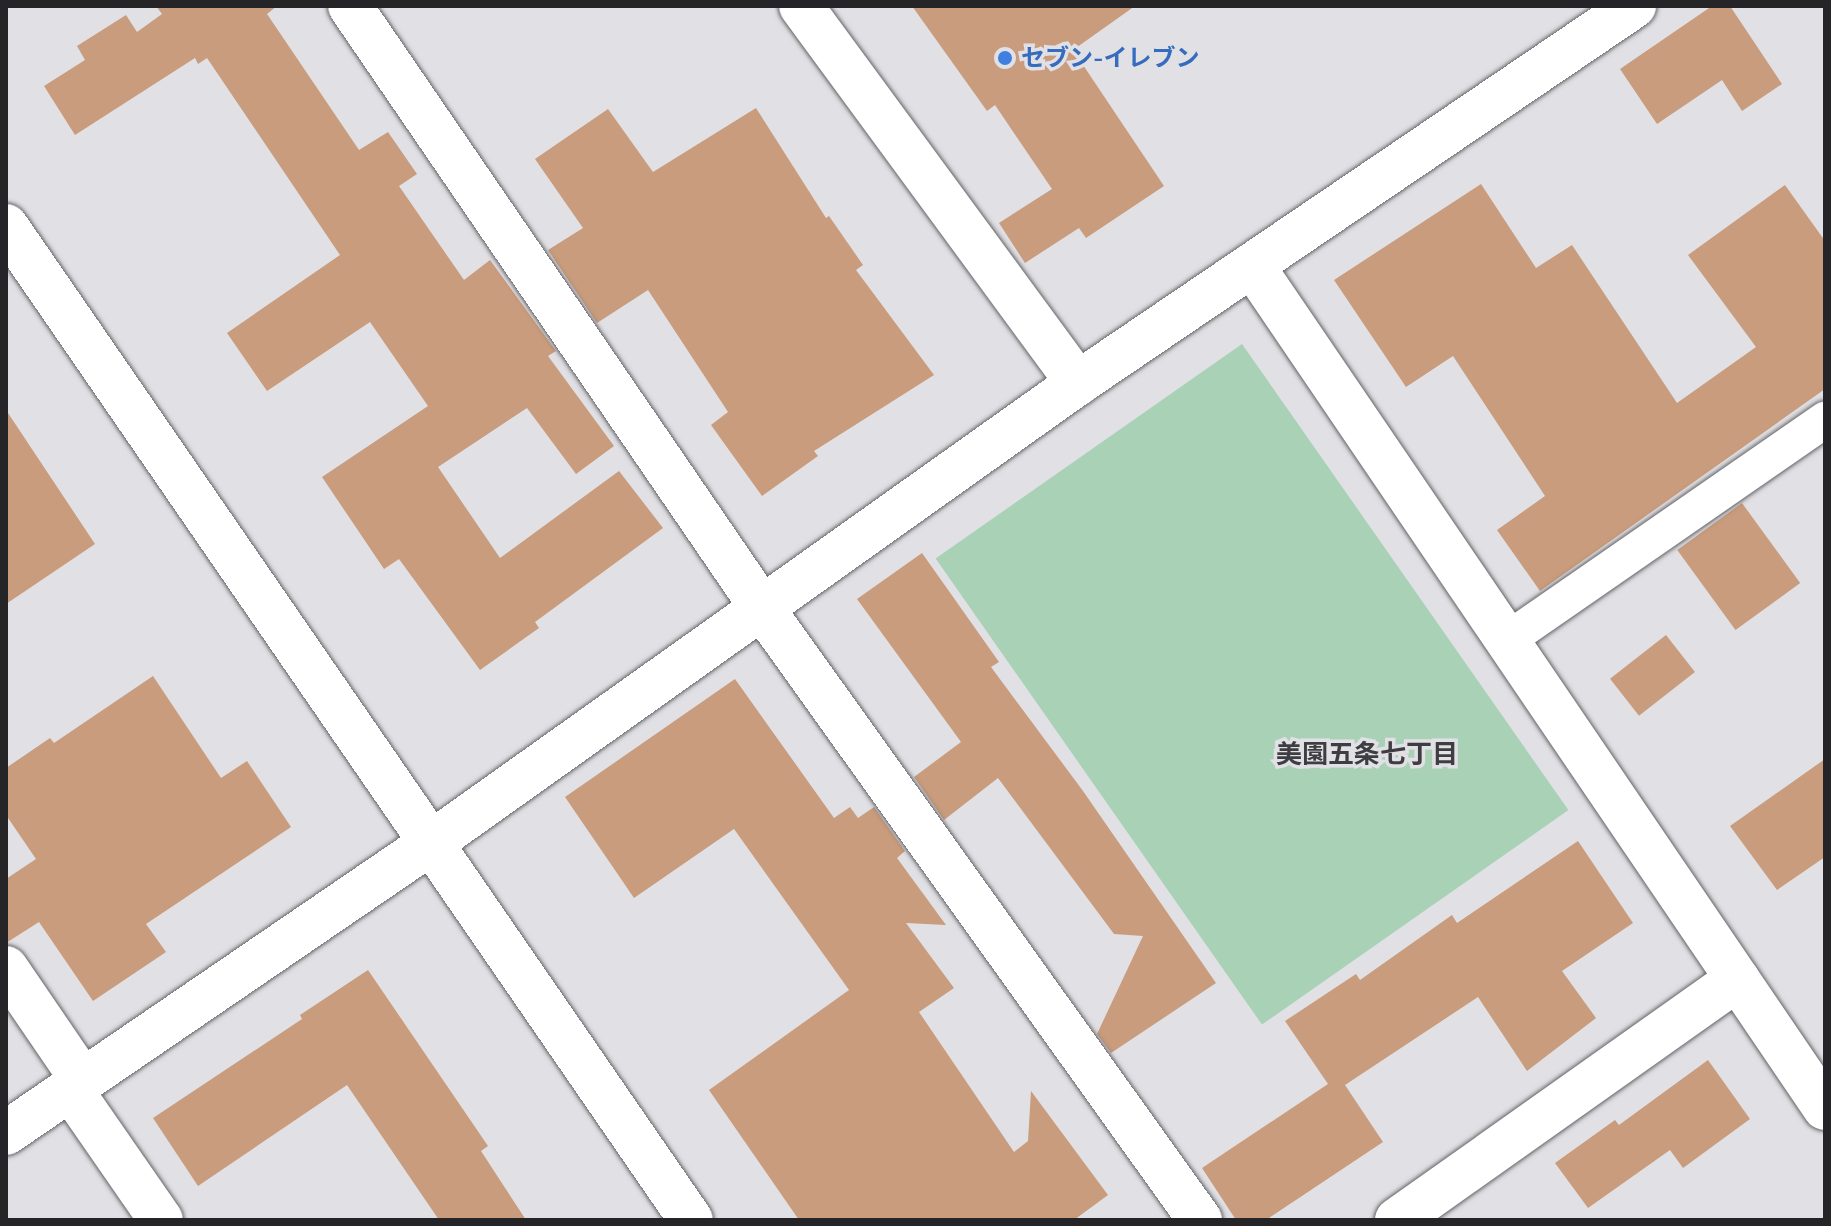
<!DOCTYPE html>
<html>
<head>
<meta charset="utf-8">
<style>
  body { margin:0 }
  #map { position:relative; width:1831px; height:1226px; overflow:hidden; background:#e1e0e4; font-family:Mulish,"Noto Sans JP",sans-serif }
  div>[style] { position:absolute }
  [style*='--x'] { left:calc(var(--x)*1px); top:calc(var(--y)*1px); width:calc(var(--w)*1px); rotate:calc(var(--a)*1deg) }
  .green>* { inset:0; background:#a8d1b6; transform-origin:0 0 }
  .building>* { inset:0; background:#c89c7c; transform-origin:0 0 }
  .roads { filter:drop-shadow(0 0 2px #646367) drop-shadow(0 0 2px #646367) }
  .service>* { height:36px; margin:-18px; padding:0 18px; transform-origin:18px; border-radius:18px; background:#fff }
  .minor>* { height:44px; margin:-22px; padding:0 22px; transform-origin:22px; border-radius:22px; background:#fff }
  .tertiary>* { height:44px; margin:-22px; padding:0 22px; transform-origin:22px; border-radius:22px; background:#fff }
  .dots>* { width:22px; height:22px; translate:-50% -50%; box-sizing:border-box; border:4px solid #e1e0e4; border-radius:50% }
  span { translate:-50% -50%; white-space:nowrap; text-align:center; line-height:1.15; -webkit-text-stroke:7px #e1e0e4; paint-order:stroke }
  .shop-label { font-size:24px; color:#366cbe; font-weight:700 }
  .left { translate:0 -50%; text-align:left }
  .neighbourhood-label { font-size:26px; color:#3e3d41; font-weight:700 }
  .frame { position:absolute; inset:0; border:8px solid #252426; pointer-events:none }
</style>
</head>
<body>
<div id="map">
  <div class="green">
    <div style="left:1242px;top:344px;width:569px;height:374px;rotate:55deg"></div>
  </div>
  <div class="building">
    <div style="clip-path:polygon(156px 6px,277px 6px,267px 14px,359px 150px,388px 132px,417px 174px,399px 186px,464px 280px,490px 260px,556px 351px,548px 356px,614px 446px,576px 474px,527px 408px,438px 467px,500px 558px,619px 471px,663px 528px,535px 622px,539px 628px,480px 670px,399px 559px,384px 569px,322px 477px,428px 406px,370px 322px,267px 391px,227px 333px,340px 255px,207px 58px,198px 64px,195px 58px,75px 135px,44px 86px,85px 60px,77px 46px,126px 15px,137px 32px,162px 14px)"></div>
    <div style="clip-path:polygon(912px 6px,1135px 6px,1073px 50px,1164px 186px,1086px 238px,1079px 228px,1025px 263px,999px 223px,1052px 189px,995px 105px,987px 111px)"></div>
    <div style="clip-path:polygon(1712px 6px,1730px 6px,1782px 84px,1742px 111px,1722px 80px,1657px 124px,1620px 69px)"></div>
    <div style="clip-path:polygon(756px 108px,826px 218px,829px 216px,863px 265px,856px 270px,934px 375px,814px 451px,818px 456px,762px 496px,711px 425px,728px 412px,648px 290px,597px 323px,548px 250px,583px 228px,535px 159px,608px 109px,653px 172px)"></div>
    <div style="clip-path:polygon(1481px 184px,1536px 268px,1572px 245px,1677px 403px,1756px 347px,1688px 255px,1785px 185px,1825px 241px,1825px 389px,1540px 591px,1497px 530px,1545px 496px,1453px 356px,1406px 387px,1334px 280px)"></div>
    <div style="clip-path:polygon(6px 410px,95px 544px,6px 604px)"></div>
    <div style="left:1742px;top:503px;width:99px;height:80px;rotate:54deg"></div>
    <div style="clip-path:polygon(922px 553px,999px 662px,991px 667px,1083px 791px,1216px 983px,1111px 1053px,1097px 1034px,1143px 936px,1114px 934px,998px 778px,944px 820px,914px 777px,961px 742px,857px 599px)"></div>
    <div style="left:1666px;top:635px;width:47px;height:71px;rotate:52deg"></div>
    <div style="clip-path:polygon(153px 676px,221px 778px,247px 761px,291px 827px,146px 924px,166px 952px,93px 1001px,39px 922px,6px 943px,6px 879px,36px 859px,6px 815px,6px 768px,50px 738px,54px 743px)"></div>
    <div style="clip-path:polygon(735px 679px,834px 818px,850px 807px,858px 818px,874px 807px,905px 851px,897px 858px,946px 925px,906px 923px,954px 988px,919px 1012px,1014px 1152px,1028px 1141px,1031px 1091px,1108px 1195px,1074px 1220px,799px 1220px,709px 1090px,849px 990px,734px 829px,634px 898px,565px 797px)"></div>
    <div style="clip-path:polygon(1825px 759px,1825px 857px,1777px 890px,1730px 826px)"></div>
    <div style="clip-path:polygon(1578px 841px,1633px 923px,1562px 971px,1596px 1018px,1527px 1071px,1478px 997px,1345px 1085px,1383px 1142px,1266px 1220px,1236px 1220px,1202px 1168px,1328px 1084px,1285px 1021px,1356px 974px,1360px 980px,1452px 915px,1457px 923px)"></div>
    <div style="clip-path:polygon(368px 970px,488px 1146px,481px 1151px,526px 1220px,439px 1220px,347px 1085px,198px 1186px,153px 1118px,302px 1019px,300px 1015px)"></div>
    <div style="clip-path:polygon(1708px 1060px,1750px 1119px,1683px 1168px,1670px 1150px,1588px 1208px,1555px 1163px,1615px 1120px,1619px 1125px)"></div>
  </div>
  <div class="roads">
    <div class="service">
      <div style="--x:1507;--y:640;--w:387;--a:-34.7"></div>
    </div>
    <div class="minor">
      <div style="--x:350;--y:6;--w:729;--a:55.61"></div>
      <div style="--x:762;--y:608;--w:753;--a:54.41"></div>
      <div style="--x:801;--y:6;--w:468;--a:53.7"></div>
      <div style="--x:1252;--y:265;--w:1019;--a:55.8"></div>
      <div style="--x:6;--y:968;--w:137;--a:55.7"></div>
      <div style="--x:71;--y:1090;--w:158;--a:55.3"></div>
      <div style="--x:6;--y:1133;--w:515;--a:-34.31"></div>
      <div style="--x:431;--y:843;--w:794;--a:-35.41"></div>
      <div style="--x:1078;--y:383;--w:672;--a:-34.14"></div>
      <div style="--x:1397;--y:1220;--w:417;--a:-35.3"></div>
    </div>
    <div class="tertiary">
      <div style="--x:6;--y:226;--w:1207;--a:55.43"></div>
    </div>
  </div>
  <div class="dots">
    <div style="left:1005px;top:58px;background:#3f7fe0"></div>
  </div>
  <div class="shop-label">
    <span class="left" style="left:1021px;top:58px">セブン-イレブン</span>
  </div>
  <div class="neighbourhood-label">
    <span style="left:1367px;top:754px">美園五条七丁目</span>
  </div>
  <div class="frame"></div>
</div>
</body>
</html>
